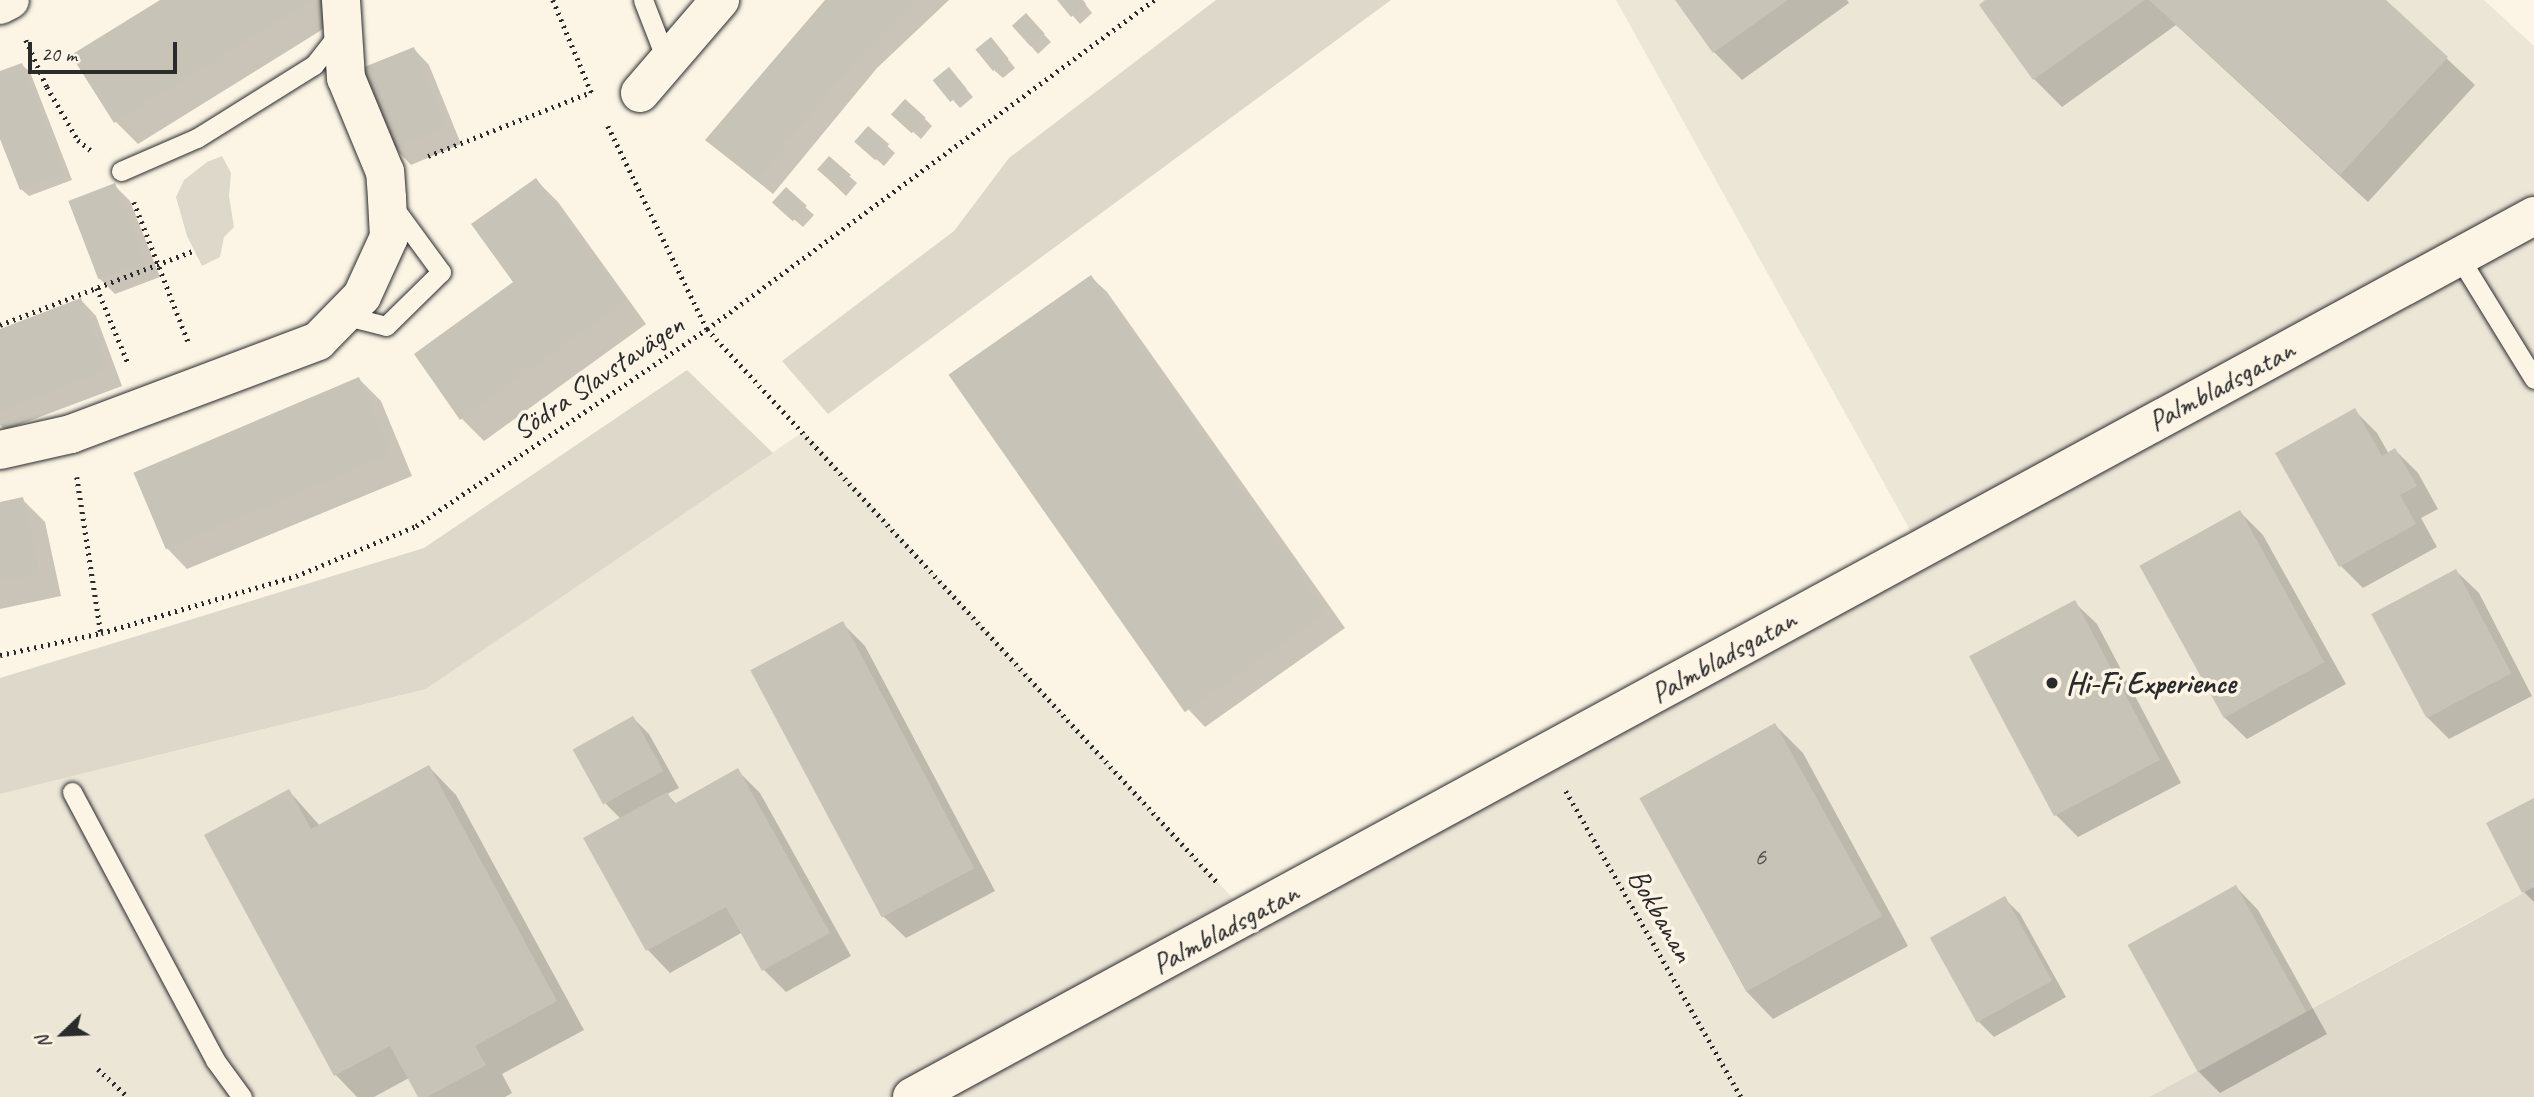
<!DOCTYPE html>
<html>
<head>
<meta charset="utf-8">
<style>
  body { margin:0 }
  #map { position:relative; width:2534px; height:1097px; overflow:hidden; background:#fcf5e5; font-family:Caveat,sans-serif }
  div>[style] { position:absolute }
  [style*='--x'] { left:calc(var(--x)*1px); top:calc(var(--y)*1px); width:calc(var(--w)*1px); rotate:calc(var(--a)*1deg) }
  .built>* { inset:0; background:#ece6d7 }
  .green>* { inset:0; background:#ded8ca }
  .shadow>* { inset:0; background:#0003 }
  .building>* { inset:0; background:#c8c3b7; transform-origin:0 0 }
  .path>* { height:4.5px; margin-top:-2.25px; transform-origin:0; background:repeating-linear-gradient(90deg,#2b2b2b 0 2px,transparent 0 7px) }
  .roads { filter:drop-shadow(0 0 2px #2b2b2b) drop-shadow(0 0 2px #2b2b2b) }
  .lane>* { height:19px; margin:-9.5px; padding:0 9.5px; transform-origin:9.5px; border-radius:9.5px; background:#fcf5e5 }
  .street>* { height:38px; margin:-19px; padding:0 19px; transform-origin:19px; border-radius:19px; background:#fcf5e5 }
  .dots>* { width:19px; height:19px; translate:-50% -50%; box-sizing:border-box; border:4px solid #fcf5e5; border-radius:50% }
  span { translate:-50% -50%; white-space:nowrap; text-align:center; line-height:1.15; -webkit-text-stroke:7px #fcf5e5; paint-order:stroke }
  .number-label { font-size:26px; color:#52514e }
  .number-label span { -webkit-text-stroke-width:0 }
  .street-label { font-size:30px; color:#2b2b2b }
  .poi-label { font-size:30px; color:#2b2b2b; font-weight:700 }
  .left { translate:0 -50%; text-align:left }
  .north { position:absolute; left:28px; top:999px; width:70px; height:70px; -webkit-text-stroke:5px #fcf5e5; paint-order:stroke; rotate:247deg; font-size:19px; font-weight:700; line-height:28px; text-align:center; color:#2b2b2b }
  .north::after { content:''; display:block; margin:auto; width:24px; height:32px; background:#2b2b2b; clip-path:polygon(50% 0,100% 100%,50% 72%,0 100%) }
  .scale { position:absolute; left:28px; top:42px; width:149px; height:32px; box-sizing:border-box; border:4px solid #2b2b2b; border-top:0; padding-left:9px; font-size:21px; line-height:24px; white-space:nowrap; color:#2b2b2b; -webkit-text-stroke:5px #fcf5e5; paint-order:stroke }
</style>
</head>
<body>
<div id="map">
  <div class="built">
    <div style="clip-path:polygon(1616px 0,2484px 0,2534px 46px,2534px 887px,2149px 1097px,0 1097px,0 794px,426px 689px,804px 431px,1248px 915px,1920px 548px)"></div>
  </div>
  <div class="green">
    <div style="clip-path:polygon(1216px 0,1391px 0,828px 414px,782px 361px,954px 231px,1009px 158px)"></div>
    <div style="clip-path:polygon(222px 156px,231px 173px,229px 196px,234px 227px,224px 237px,220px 257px,202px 266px,187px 236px,176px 197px,184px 180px,207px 162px)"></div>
    <div style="clip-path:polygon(687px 370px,773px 453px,426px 689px,0 794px,0 678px,424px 548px)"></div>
    <div style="clip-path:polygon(2534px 887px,2534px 1097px,2149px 1097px,2462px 927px)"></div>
  </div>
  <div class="shadow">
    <div style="clip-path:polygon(163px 0,323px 0,336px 21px,138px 144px,116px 122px,74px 55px)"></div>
    <div style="clip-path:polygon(827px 0,949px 0,877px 68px,773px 194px,707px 140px)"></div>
    <div style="clip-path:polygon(1059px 0,1082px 0,1092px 13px,1080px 24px)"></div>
    <div style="clip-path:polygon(1677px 0,1847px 0,1849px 3px,1742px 80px,1714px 52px)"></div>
    <div style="clip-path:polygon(1988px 0,2384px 0,2475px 85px,2368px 202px,2176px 25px,2062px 107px,2034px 79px,1981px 5px)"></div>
    <div style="clip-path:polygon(1033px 23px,1051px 42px,1038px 54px,1013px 26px)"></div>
    <div style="clip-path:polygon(998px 47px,1015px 68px,1003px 78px,995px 71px)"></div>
    <div style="clip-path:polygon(414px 49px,429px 65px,461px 144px,411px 165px,396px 149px)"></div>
    <div style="clip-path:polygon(22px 65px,30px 72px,72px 180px,29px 196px,21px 189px,0 135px,0 73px)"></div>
    <div style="clip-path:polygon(956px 77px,973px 97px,960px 108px,953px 100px)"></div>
    <div style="clip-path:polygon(925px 119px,932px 126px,921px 139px,901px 121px)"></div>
    <div style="clip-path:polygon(868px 128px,895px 153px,884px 166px,864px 148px)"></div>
    <div style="clip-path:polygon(819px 170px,849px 176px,857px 183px,846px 196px)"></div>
    <div style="clip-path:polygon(536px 180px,558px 202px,646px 324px,484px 441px,462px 419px,516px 283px)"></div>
    <div style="clip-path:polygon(114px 185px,130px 201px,160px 277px,115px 294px,99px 278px,70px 202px)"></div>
    <div style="clip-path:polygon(786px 190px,814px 215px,803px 227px,782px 209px)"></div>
    <div style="clip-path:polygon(1091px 277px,1107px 292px,1345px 628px,1205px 727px,1190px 711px,951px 377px)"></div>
    <div style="clip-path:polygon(81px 300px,96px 316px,122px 386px,5px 430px,0 425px,0 331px)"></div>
    <div style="clip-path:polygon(359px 379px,381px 401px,412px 476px,187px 569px,165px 546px)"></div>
    <div style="clip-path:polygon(2355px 411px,2377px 433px,2389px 454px,2395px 450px,2418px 473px,2438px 509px,2421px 518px,2437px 547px,2363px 588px,2341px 566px)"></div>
    <div style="clip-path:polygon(22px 499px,45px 522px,61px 596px,0 609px,0 504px)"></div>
    <div style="clip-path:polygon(2240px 512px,2263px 535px,2346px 684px,2247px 739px,2224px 717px)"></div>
    <div style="clip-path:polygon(2456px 571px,2479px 593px,2532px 696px,2449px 739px,2427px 717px)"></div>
    <div style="clip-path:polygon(2074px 602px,2097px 624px,2181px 783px,2078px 837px,2056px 815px)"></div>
    <div style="clip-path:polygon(842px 623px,865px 646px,995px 891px,906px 938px,883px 916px)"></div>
    <div style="clip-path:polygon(633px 718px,649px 734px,679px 788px,667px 794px,677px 805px,738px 771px,760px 793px,851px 956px,786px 992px,764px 970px,743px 932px,670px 973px,648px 950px,585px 839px,621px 819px,606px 804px)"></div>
    <div style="clip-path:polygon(1775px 725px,1803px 753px,1908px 946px,1773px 1019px,1746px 991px,1641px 798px)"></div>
    <div style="clip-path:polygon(429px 767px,456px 795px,584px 1030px,502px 1074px,512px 1093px,505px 1097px,420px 1097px,409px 1078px,374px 1097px,357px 1097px,336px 1075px,206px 836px,289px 791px,320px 826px)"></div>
    <div style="clip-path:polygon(2534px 800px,2534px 902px,2524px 892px)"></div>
    <div style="clip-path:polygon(2236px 887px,2258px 910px,2327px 1034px,2220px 1093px,2198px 1071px)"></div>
    <div style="clip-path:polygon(2005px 899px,2020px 914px,2066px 997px,1994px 1037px,1978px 1021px)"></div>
  </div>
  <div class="building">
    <div style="clip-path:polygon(160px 0,312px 0,114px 123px,71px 55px)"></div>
    <div style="clip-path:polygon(825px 0,917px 0,862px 53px,756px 180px,705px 140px)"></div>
    <div style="clip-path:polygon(1057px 0,1083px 0,1086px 4px,1071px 17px)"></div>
    <div style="clip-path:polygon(1675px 0,1788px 0,1713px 53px)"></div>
    <div style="clip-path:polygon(1985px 0,2145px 0,2033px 80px,1979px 5px)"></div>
    <div style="clip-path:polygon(2149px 0,2386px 0,2448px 57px,2340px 175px)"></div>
    <div style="left:1026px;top:13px;width:28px;height:19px;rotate:48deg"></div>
    <div style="left:991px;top:37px;width:28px;height:20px;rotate:51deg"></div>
    <div style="left:414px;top:47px;width:87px;height:57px;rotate:68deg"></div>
    <div style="clip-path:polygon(22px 63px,65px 172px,20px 190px,0 139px,0 71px)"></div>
    <div style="left:949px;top:67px;width:28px;height:21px;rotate:51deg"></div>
    <div style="left:905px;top:99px;width:28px;height:21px;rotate:42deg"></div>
    <div style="left:868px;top:126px;width:28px;height:21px;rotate:41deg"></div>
    <div style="left:829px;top:156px;width:29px;height:18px;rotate:41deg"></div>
    <div style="clip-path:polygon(536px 178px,625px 301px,460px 420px,414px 354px,513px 282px,471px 224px)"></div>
    <div style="left:115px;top:183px;width:84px;height:50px;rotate:69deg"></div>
    <div style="left:786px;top:187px;width:28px;height:21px;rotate:42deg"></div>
    <div style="left:1091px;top:275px;width:412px;height:174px;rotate:55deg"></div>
    <div style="clip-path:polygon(81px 298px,108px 370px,0 411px,0 329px)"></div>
    <div style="left:359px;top:377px;width:83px;height:245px;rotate:67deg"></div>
    <div style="clip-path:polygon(2355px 408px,2382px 456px,2395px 448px,2417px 486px,2400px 495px,2416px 524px,2339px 567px,2275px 453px)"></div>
    <div style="clip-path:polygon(23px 497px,40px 574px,0 582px,0 502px)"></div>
    <div style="left:2240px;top:510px;width:174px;height:115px;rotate:61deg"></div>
    <div style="left:2456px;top:569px;width:118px;height:96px;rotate:62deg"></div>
    <div style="left:2075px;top:600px;width:181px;height:120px;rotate:62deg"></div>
    <div style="left:843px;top:621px;width:280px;height:105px;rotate:62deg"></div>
    <div style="left:633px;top:716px;width:63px;height:69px;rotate:61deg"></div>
    <div style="left:1775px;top:723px;width:221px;height:155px;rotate:61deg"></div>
    <div style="clip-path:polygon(429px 765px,557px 1001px,475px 1046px,486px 1065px,427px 1097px,418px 1097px,390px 1046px,334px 1076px,204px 835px,289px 789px,311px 829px)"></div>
    <div style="clip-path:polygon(738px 768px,830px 933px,762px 971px,726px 907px,646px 951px,583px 838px,667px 792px,674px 804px)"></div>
    <div style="clip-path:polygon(2534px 798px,2534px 887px,2522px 893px,2486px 823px)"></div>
    <div style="left:2236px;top:885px;width:145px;height:124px;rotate:61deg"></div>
    <div style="left:2005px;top:896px;width:97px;height:86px;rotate:61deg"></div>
  </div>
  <div class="path">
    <div style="--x:553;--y:0;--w:104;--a:67.4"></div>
    <div style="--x:26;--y:40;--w:51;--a:65.9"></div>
    <div style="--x:47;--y:87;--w:61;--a:59.7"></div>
    <div style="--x:78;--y:140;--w:19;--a:39"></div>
    <div style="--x:608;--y:126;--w:226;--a:64"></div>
    <div style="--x:707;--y:329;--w:752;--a:47.32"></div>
    <div style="--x:428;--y:156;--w:175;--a:-21.4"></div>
    <div style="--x:134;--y:202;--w:152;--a:68.8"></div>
    <div style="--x:97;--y:288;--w:81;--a:67.5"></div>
    <div style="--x:0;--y:325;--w:207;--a:-21"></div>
    <div style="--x:77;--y:477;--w:158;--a:81.3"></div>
    <div style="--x:0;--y:655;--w:103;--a:-12.3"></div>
    <div style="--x:101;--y:633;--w:203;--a:-16.3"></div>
    <div style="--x:296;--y:576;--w:130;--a:-22.6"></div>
    <div style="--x:416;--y:526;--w:351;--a:-34.1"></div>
    <div style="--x:707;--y:329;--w:555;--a:-36.35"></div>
    <div style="--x:1566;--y:791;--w:353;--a:60.2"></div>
    <div style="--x:98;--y:1069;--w:41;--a:43"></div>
  </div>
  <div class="roads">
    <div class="lane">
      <div style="--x:643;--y:0;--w:66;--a:68.8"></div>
      <div style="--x:121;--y:171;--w:83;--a:-23.5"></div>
      <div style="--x:197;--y:138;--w:138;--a:-32"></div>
      <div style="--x:314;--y:65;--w:42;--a:-51.8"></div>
      <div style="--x:2459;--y:257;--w:143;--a:58.4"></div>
      <div style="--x:343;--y:315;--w:44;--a:14.3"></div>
      <div style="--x:386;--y:326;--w:77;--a:-44.5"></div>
      <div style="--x:441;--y:272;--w:83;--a:-126.2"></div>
      <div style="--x:72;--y:792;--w:304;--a:61.9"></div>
      <div style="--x:215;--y:1060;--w:46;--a:53.9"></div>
    </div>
    <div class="street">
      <div style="--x:0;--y:5;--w:11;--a:-27"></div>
      <div style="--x:640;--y:93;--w:123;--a:-49.3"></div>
      <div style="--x:0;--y:450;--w:73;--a:-12.7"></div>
      <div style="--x:71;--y:434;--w:264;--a:-20.6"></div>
      <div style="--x:318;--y:341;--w:63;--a:-45.6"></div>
      <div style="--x:362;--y:296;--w:65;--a:-65.4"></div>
      <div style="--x:389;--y:237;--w:39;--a:-93"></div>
      <div style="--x:387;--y:198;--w:26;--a:-94"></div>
      <div style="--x:385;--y:172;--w:102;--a:-112.5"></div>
      <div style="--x:346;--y:78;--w:78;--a:-93.7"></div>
      <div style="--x:912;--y:1097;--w:1846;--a:-28.51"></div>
    </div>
  </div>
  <div class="dots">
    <div style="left:2052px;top:683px;background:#2b2b2b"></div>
  </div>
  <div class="number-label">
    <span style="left:1760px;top:857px">6</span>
  </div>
  <div class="street-label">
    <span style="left:598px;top:377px;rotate:-34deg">Södra Slavstavägen</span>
    <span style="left:2221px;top:385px;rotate:-28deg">Palmbladsgatan</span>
    <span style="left:1723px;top:656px;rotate:-29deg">Palmbladsgatan</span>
    <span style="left:1661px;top:915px;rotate:60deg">Bokbanan</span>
    <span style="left:1225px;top:928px;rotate:-28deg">Palmbladsgatan</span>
  </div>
  <div class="poi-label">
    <span class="left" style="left:2066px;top:683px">Hi-Fi Experience</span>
  </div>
  <div class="north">N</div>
  <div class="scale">20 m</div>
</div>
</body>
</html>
